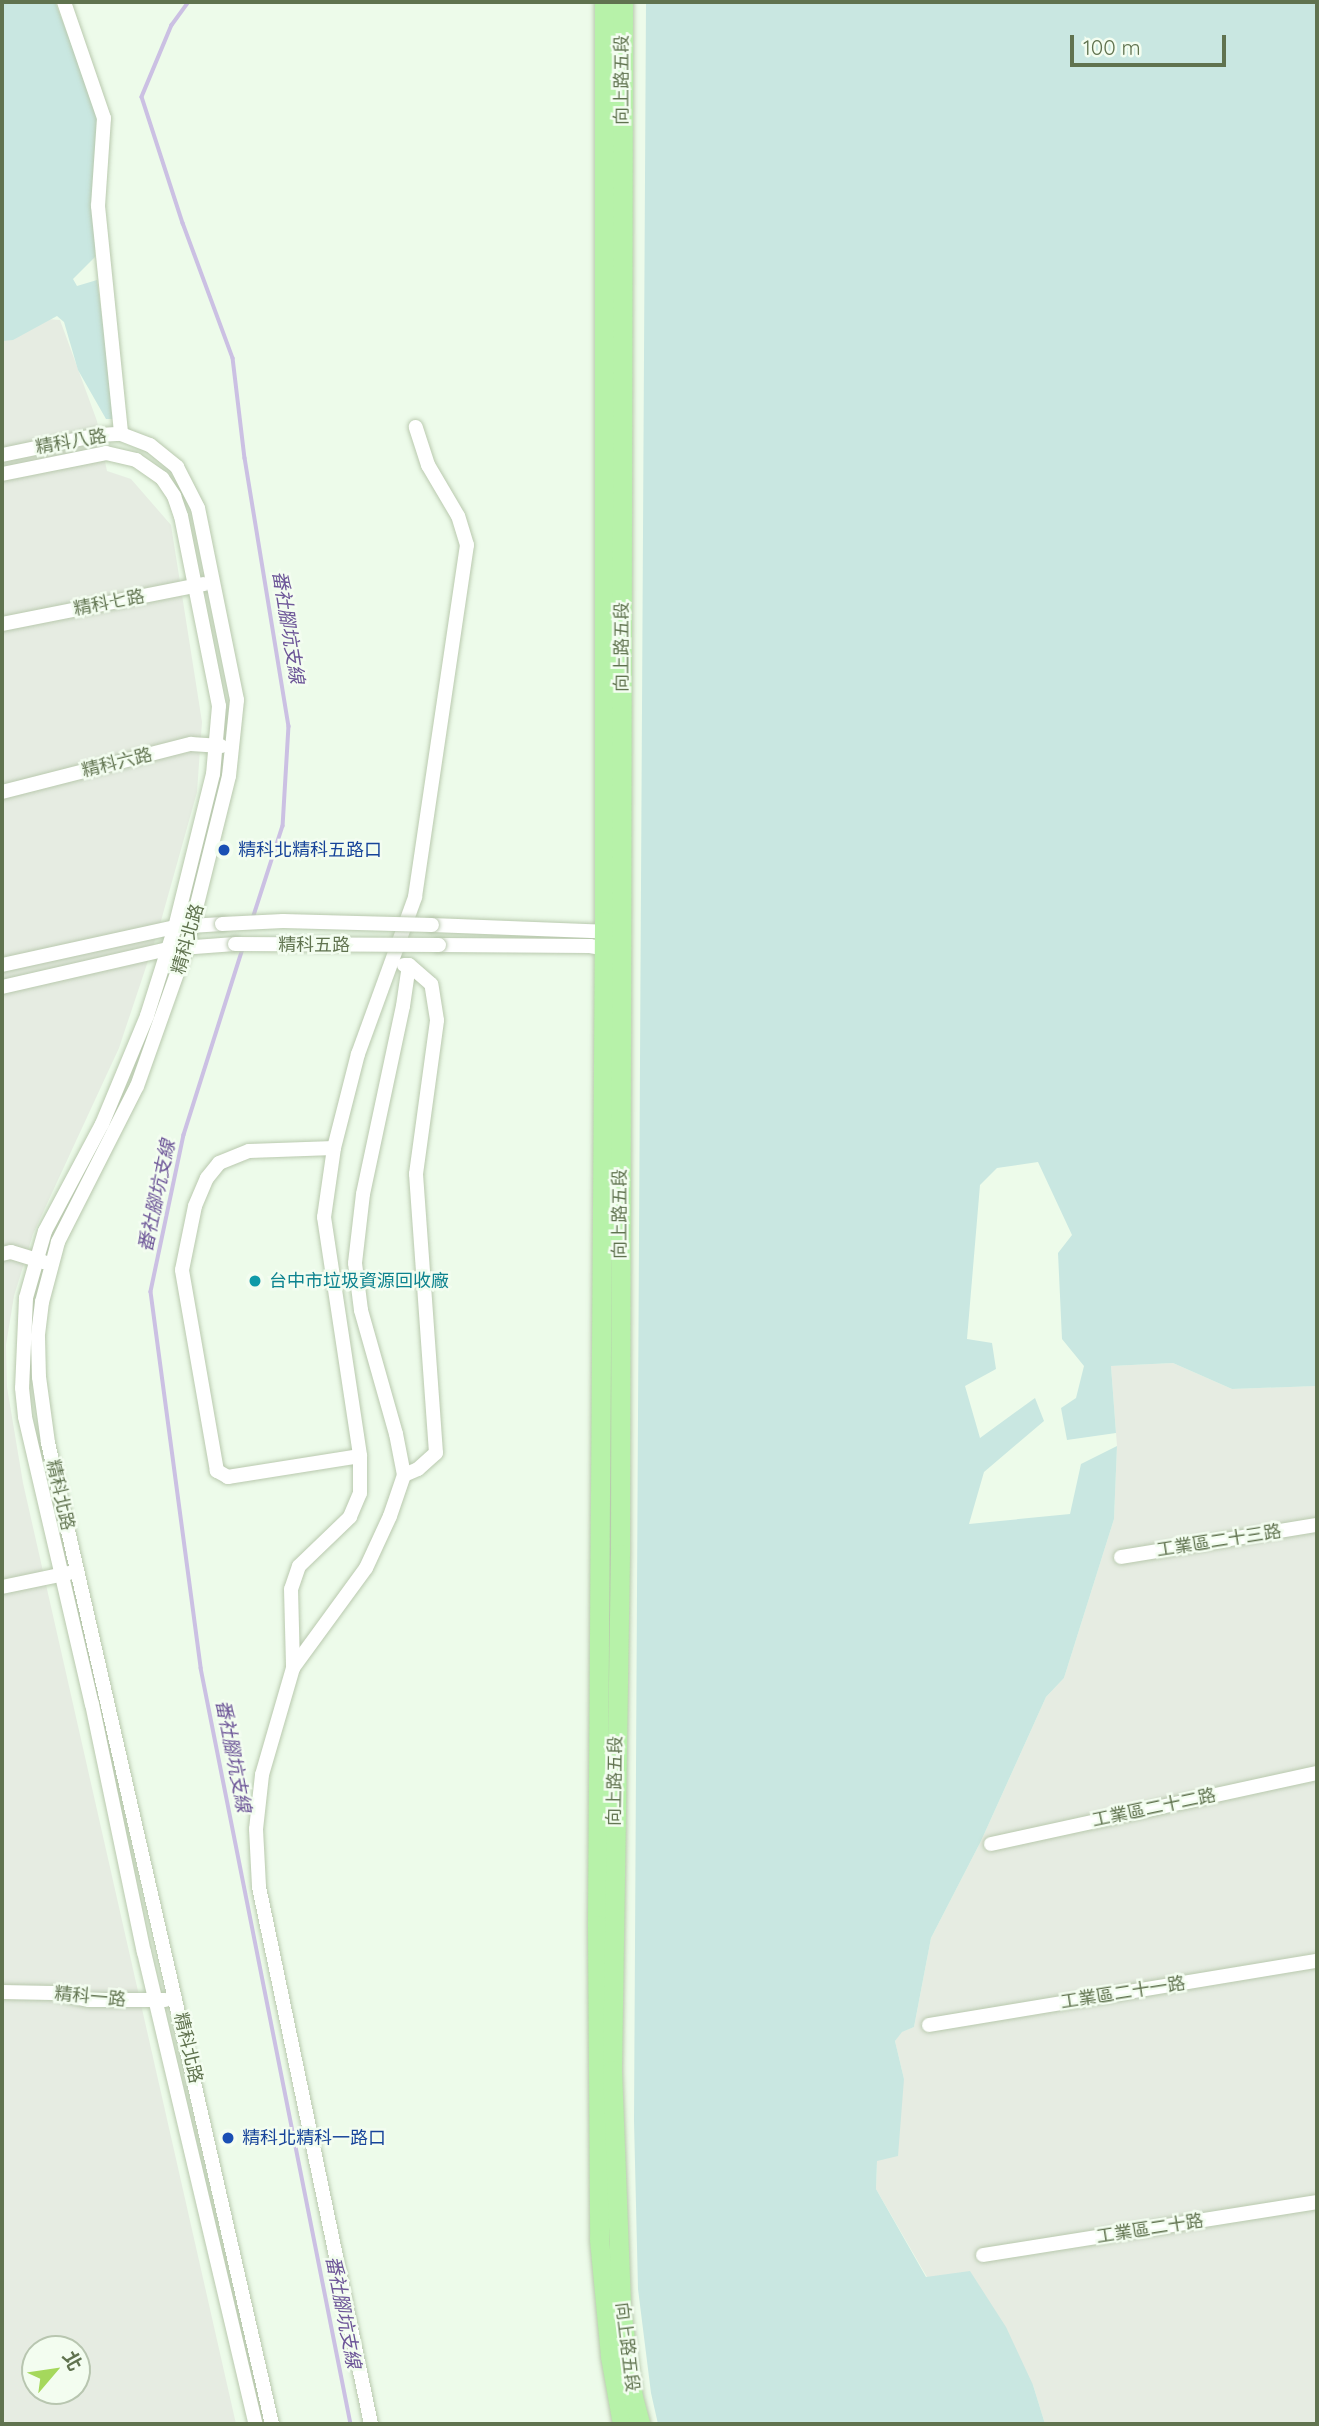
<!DOCTYPE html>
<html>
<head>
<meta charset="utf-8">
<style>
  body { margin:0 }
  #map { position:relative; width:1319px; height:2426px; overflow:hidden; background:#edfbea; font-family:Quicksand,"Noto Sans TC",sans-serif }
  div>[style] { position:absolute }
  [style*='--x'] { left:calc(var(--x)*1px); top:calc(var(--y)*1px); width:calc(var(--w)*1px); rotate:calc(var(--a)*1deg) }
  .industrial>* { inset:0; background:#e6ece2 }
  .green>* { inset:0; background:#c9e7e1 }
  .stream>* { height:3.5px; margin:-1.75px; padding:0 1.75px; transform-origin:1.75px; border-radius:1.75px; background:#cbc0e3 }
  .roads { filter:drop-shadow(0 0 2px #b9c9ae) drop-shadow(0 0 2px #b9c9ae) }
  .minor>* { height:14px; margin:-7px; padding:0 7px; transform-origin:7px; border-radius:7px; background:#fff }
  .major>* { height:19px; margin:-9.5px; padding:0 9.5px; transform-origin:9.5px; border-radius:9.5px; background:#b7f2a9 }
  .bridges { filter:drop-shadow(0 0 2px #b9c9ae) drop-shadow(0 0 2px #b9c9ae) }
  .minor-bridge>* { height:14px; margin:-7px; padding:0 7px; transform-origin:7px; border-radius:7px; background:#fff }
  .dots>* { width:19px; height:19px; translate:-50% -50%; box-sizing:border-box; border:4px solid #f3fdf0; border-radius:50% }
  span { translate:-50% -50%; white-space:nowrap; text-align:center; line-height:1.15; -webkit-text-stroke:5px #f3fdf0; paint-order:stroke }
  .street-label { font-size:18px; color:#60734f }
  .transit-label { font-size:18px; color:#164399 }
  .left { translate:0 -50%; text-align:left }
  .culture-label { font-size:18px; color:#0d838f }
  .water-label { font-size:19px; color:#6d5698; font-style:italic }
  .frame { position:absolute; inset:0; border:4px solid #60734f; pointer-events:none }
  .north { position:absolute; left:21px; top:2335px; width:70px; height:70px; box-sizing:border-box; background:#f3fdf0; border:2px solid #b8c6b0; border-radius:50%; rotate:61deg; font-size:19px; font-weight:700; line-height:28px; text-align:center; color:#60734f }
  .north::after { content:''; display:block; margin:auto; width:24px; height:32px; background:#a5d85c; clip-path:polygon(50% 0,100% 100%,50% 72%,0 100%) }
  .scale { position:absolute; left:1070px; top:35px; width:156px; height:32px; box-sizing:border-box; border:4px solid #60734f; border-top:0; padding-left:9px; font-size:21px; line-height:24px; white-space:nowrap; color:#60734f; -webkit-text-stroke:5px #f3fdf0; paint-order:stroke }
</style>
</head>
<body>
<div id="map">
  <div class="industrial">
    <div style="clip-path:polygon(evenodd,32px 318px,60px 320px,97px 421px,107px 471px,131px 479px,171px 525px,202px 722px,197px 792px,159px 928px,119px 1048px,33px 1234px,14px 1296px,6px 1345px,7px 1387px,23px 1483px,236px 2424px,2px 2424px,2px 328px,32px 318px,35px 2349px,77px 2349px,77px 2391px,35px 2391px,35px 2349px)"></div>
    <div style="clip-path:polygon(1173px 1363px,1232px 1389px,1317px 1386px,1317px 2424px,1045px 2424px,1033px 2385px,927px 2277px,876px 2189px,877px 2160px,904px 2079px,895px 2041px,901px 2032px,914px 2027px,931px 1938px,981px 1841px,1046px 1697px,1064px 1678px,1114px 1519px,1117px 1446px,1111px 1366px)"></div>
  </div>
  <div class="green">
    <div style="clip-path:polygon(2px 2px,55px 2px,98px 112px,95px 257px,73px 279px,77px 286px,97px 280px,116px 419px,106px 419px,78px 370px,64px 322px,57px 316px,13px 340px,2px 341px)"></div>
    <div style="clip-path:polygon(646px 2px,1317px 2px,1317px 1386px,1232px 1389px,1173px 1363px,1111px 1366px,1116px 1433px,1067px 1440px,1061px 1408px,1076px 1398px,1084px 1366px,1062px 1339px,1058px 1253px,1072px 1235px,1038px 1162px,997px 1168px,980px 1185px,967px 1339px,992px 1343px,996px 1369px,965px 1386px,980px 1438px,1035px 1398px,1044px 1421px,984px 1472px,969px 1524px,1070px 1514px,1081px 1464px,1117px 1446px,1114px 1519px,1064px 1678px,1046px 1697px,981px 1841px,931px 1938px,914px 2027px,902px 2032px,895px 2041px,904px 2079px,898px 2156px,877px 2161px,876px 2189px,926px 2277px,970px 2271px,1006px 2327px,1033px 2385px,1045px 2424px,658px 2424px,651px 2393px,638px 2289px,634px 2121px)"></div>
  </div>
  <div class="stream">
    <div style="--x:189;--y:2;--w:29;--a:126"></div>
    <div style="--x:172;--y:25;--w:78;--a:112.6"></div>
    <div style="--x:142;--y:97;--w:133;--a:72"></div>
    <div style="--x:183;--y:223;--w:144;--a:69.7"></div>
    <div style="--x:233;--y:358;--w:101;--a:83.2"></div>
    <div style="--x:245;--y:458;--w:272;--a:80.7"></div>
    <div style="--x:289;--y:726;--w:100;--a:93.4"></div>
    <div style="--x:283;--y:826;--w:98;--a:107.9"></div>
    <div style="--x:243;--y:949;--w:195;--a:107.6"></div>
    <div style="--x:184;--y:1135;--w:160;--a:101.9"></div>
    <div style="--x:151;--y:1292;--w:379;--a:82.4"></div>
    <div style="--x:201;--y:1668;--w:771;--a:78.78"></div>
  </div>
  <div class="roads">
    <div class="minor">
      <div style="--x:64;--y:2;--w:123;--a:71"></div>
      <div style="--x:104;--y:118;--w:88;--a:93.9"></div>
      <div style="--x:98;--y:206;--w:229;--a:84.2"></div>
      <div style="--x:2;--y:455;--w:99;--a:-11.7"></div>
      <div style="--x:99;--y:435;--w:22;--a:-3"></div>
      <div style="--x:121;--y:434;--w:31;--a:21"></div>
      <div style="--x:150;--y:445;--w:35;--a:39"></div>
      <div style="--x:177;--y:467;--w:46;--a:62.9"></div>
      <div style="--x:198;--y:508;--w:196;--a:78.5"></div>
      <div style="--x:237;--y:700;--w:76;--a:96"></div>
      <div style="--x:229;--y:776;--w:177;--a:104"></div>
      <div style="--x:186;--y:948;--w:146;--a:109.5"></div>
      <div style="--x:137;--y:1086;--w:175;--a:116.9"></div>
      <div style="--x:58;--y:1242;--w:62;--a:104.9"></div>
      <div style="--x:42;--y:1302;--w:35;--a:97"></div>
      <div style="--x:38;--y:1337;--w:40;--a:88.6"></div>
      <div style="--x:39;--y:1377;--w:67;--a:82.2"></div>
      <div style="--x:48;--y:1443;--w:1006;--a:77.14"></div>
      <div style="--x:2;--y:474;--w:106;--a:-11.4"></div>
      <div style="--x:106;--y:453;--w:31;--a:13"></div>
      <div style="--x:136;--y:460;--w:32;--a:35"></div>
      <div style="--x:162;--y:478;--w:22;--a:56"></div>
      <div style="--x:174;--y:496;--w:21;--a:71"></div>
      <div style="--x:181;--y:516;--w:194;--a:78.7"></div>
      <div style="--x:219;--y:706;--w:68;--a:95"></div>
      <div style="--x:213;--y:774;--w:158;--a:103.9"></div>
      <div style="--x:175;--y:927;--w:93;--a:107.5"></div>
      <div style="--x:147;--y:1016;--w:117;--a:112.6"></div>
      <div style="--x:102;--y:1124;--w:121;--a:118"></div>
      <div style="--x:45;--y:1231;--w:29;--a:106"></div>
      <div style="--x:37;--y:1259;--w:41;--a:105.8"></div>
      <div style="--x:26;--y:1298;--w:90;--a:92.5"></div>
      <div style="--x:22;--y:1388;--w:29;--a:84"></div>
      <div style="--x:25;--y:1417;--w:295;--a:76.9"></div>
      <div style="--x:92;--y:1704;--w:253;--a:78.2"></div>
      <div style="--x:144;--y:1952;--w:485;--a:76.7"></div>
      <div style="--x:2;--y:624;--w:206;--a:-11.2"></div>
      <div style="--x:2;--y:792;--w:195;--a:-14.3"></div>
      <div style="--x:191;--y:744;--w:30;--a:4"></div>
      <div style="--x:432;--y:925;--w:179;--a:2.2"></div>
      <div style="--x:439;--y:945;--w:151;--a:0.4"></div>
      <div style="--x:590;--y:946;--w:22;--a:10"></div>
      <div style="--x:2;--y:965;--w:177;--a:-12.4"></div>
      <div style="--x:175;--y:927;--w:47;--a:-3.7"></div>
      <div style="--x:2;--y:987;--w:170;--a:-12.9"></div>
      <div style="--x:168;--y:949;--w:67;--a:-4.3"></div>
      <div style="--x:334;--y:1148;--w:70;--a:98.2"></div>
      <div style="--x:324;--y:1217;--w:242;--a:81.4"></div>
      <div style="--x:360;--y:1456;--w:37;--a:90"></div>
      <div style="--x:360;--y:1493;--w:26;--a:113"></div>
      <div style="--x:350;--y:1517;--w:71;--a:136.1"></div>
      <div style="--x:299;--y:1566;--w:24;--a:109"></div>
      <div style="--x:291;--y:1589;--w:79;--a:88.5"></div>
      <div style="--x:293;--y:1668;--w:111;--a:106.2"></div>
      <div style="--x:262;--y:1775;--w:54;--a:96.3"></div>
      <div style="--x:256;--y:1829;--w:58;--a:87"></div>
      <div style="--x:259;--y:1887;--w:549;--a:78.22"></div>
      <div style="--x:2;--y:1254;--w:9;--a:-13"></div>
      <div style="--x:11;--y:1252;--w:34;--a:17"></div>
      <div style="--x:360;--y:1456;--w:134;--a:171"></div>
      <div style="--x:228;--y:1477;--w:13;--a:-151"></div>
      <div style="--x:217;--y:1471;--w:204;--a:-99.9"></div>
      <div style="--x:182;--y:1270;--w:65;--a:-78.5"></div>
      <div style="--x:195;--y:1206;--w:30;--a:-67"></div>
      <div style="--x:207;--y:1178;--w:19;--a:-51"></div>
      <div style="--x:219;--y:1163;--w:32;--a:-22"></div>
      <div style="--x:249;--y:1151;--w:85;--a:-2"></div>
      <div style="--x:334;--y:1148;--w:97;--a:-75.7"></div>
      <div style="--x:358;--y:1054;--w:167;--a:-70"></div>
      <div style="--x:415;--y:897;--w:356;--a:-81.6"></div>
      <div style="--x:467;--y:545;--w:30;--a:-107"></div>
      <div style="--x:458;--y:516;--w:59;--a:-120.5"></div>
      <div style="--x:428;--y:465;--w:40;--a:-108"></div>
      <div style="--x:404;--y:1475;--w:15;--a:-23"></div>
      <div style="--x:418;--y:1469;--w:24;--a:-42"></div>
      <div style="--x:436;--y:1453;--w:280;--a:-94.1"></div>
      <div style="--x:416;--y:1174;--w:155;--a:-82.2"></div>
      <div style="--x:437;--y:1020;--w:36;--a:-99"></div>
      <div style="--x:431;--y:984;--w:29;--a:-139"></div>
      <div style="--x:409;--y:965;--w:5;--a:180"></div>
      <div style="--x:1121;--y:1557;--w:199;--a:-9.3"></div>
      <div style="--x:2;--y:1587;--w:68;--a:-11.8"></div>
      <div style="--x:293;--y:1668;--w:124;--a:-53.9"></div>
      <div style="--x:366;--y:1568;--w:57;--a:-65.2"></div>
      <div style="--x:390;--y:1516;--w:43;--a:-71.1"></div>
      <div style="--x:404;--y:1475;--w:42;--a:-101"></div>
      <div style="--x:396;--y:1434;--w:129;--a:-105.8"></div>
      <div style="--x:361;--y:1310;--w:47;--a:-97.3"></div>
      <div style="--x:355;--y:1263;--w:69;--a:-83.4"></div>
      <div style="--x:363;--y:1194;--w:192;--a:-78"></div>
      <div style="--x:403;--y:1006;--w:41;--a:-81.7"></div>
      <div style="--x:991;--y:1844;--w:334;--a:-12.3"></div>
      <div style="--x:2;--y:1992;--w:51;--a:1.1"></div>
      <div style="--x:53;--y:1993;--w:37;--a:11"></div>
      <div style="--x:89;--y:2000;--w:76;--a:0"></div>
      <div style="--x:929;--y:2025;--w:393;--a:-9.4"></div>
      <div style="--x:983;--y:2255;--w:338;--a:-9"></div>
    </div>
    <div class="major">
      <div style="--x:604;--y:2;--w:919;--a:90"></div>
      <div style="--x:604;--y:921;--w:1004;--a:90.4"></div>
      <div style="--x:597;--y:1925;--w:314;--a:89.6"></div>
      <div style="--x:599;--y:2239;--w:118;--a:84.6"></div>
      <div style="--x:610;--y:2356;--w:69;--a:80"></div>
      <div style="--x:623;--y:2;--w:1552;--a:90.11"></div>
      <div style="--x:620;--y:1554;--w:516;--a:90.89"></div>
      <div style="--x:612;--y:2070;--w:239;--a:87.8"></div>
      <div style="--x:621;--y:2309;--w:89;--a:82.2"></div>
      <div style="--x:633;--y:2397;--w:28;--a:75"></div>
    </div>
  </div>
  <div class="bridges">
    <div class="minor-bridge">
      <div style="--x:222;--y:924;--w:61;--a:-2.8"></div>
      <div style="--x:283;--y:921;--w:149;--a:1.5"></div>
      <div style="--x:235;--y:944;--w:204;--a:0.3"></div>
    </div>
  </div>
  <div class="dots">
    <div style="left:224px;top:850px;background:#1a4fb4"></div>
    <div style="left:255px;top:1281px;background:#0f9aa8"></div>
    <div style="left:228px;top:2138px;background:#1a4fb4"></div>
  </div>
  <div class="street-label">
    <span style="left:622px;top:80px;rotate:-90deg">向上路五段</span>
    <span style="left:71px;top:442px;rotate:-10deg">精科八路</span>
    <span style="left:109px;top:603px;rotate:-11deg">精科七路</span>
    <span style="left:622px;top:647px;rotate:-90deg">向上路五段</span>
    <span style="left:117px;top:763px;rotate:-14deg">精科六路</span>
    <span style="left:188px;top:939px;rotate:-74deg">精科北路</span>
    <span style="left:314px;top:945px">精科五路</span>
    <span style="left:620px;top:1214px;rotate:-90deg">向上路五段</span>
    <span style="left:60px;top:1495px;rotate:77deg">精科北路</span>
    <span style="left:1219px;top:1541px;rotate:-9deg">工業區二十三路</span>
    <span style="left:615px;top:1781px;rotate:-89deg">向上路五段</span>
    <span style="left:1154px;top:1808px;rotate:-12deg">工業區二十二路</span>
    <span style="left:1123px;top:1993px;rotate:-9deg">工業區二十一路</span>
    <span style="left:90px;top:1997px;rotate:5deg">精科一路</span>
    <span style="left:188px;top:2048px;rotate:77deg">精科北路</span>
    <span style="left:1150px;top:2229px;rotate:-9deg">工業區二十路</span>
    <span style="left:627px;top:2347px;rotate:83deg">向上路五段</span>
  </div>
  <div class="transit-label">
    <span class="left" style="left:238px;top:850px">精科北精科五路口</span>
    <span class="left" style="left:242px;top:2138px">精科北精科一路口</span>
  </div>
  <div class="culture-label">
    <span class="left" style="left:269px;top:1281px">台中市垃圾資源回收廠</span>
  </div>
  <div class="water-label">
    <span style="left:288px;top:627px;rotate:81deg">番社腳坑支線</span>
    <span style="left:157px;top:1196px;rotate:-78deg">番社腳坑支線</span>
    <span style="left:233px;top:1756px;rotate:79deg">番社腳坑支線</span>
    <span style="left:343px;top:2312px;rotate:79deg">番社腳坑支線</span>
  </div>
  <div class="frame"></div>
  <div class="north">北</div>
  <div class="scale">100 m</div>
</div>
</body>
</html>
